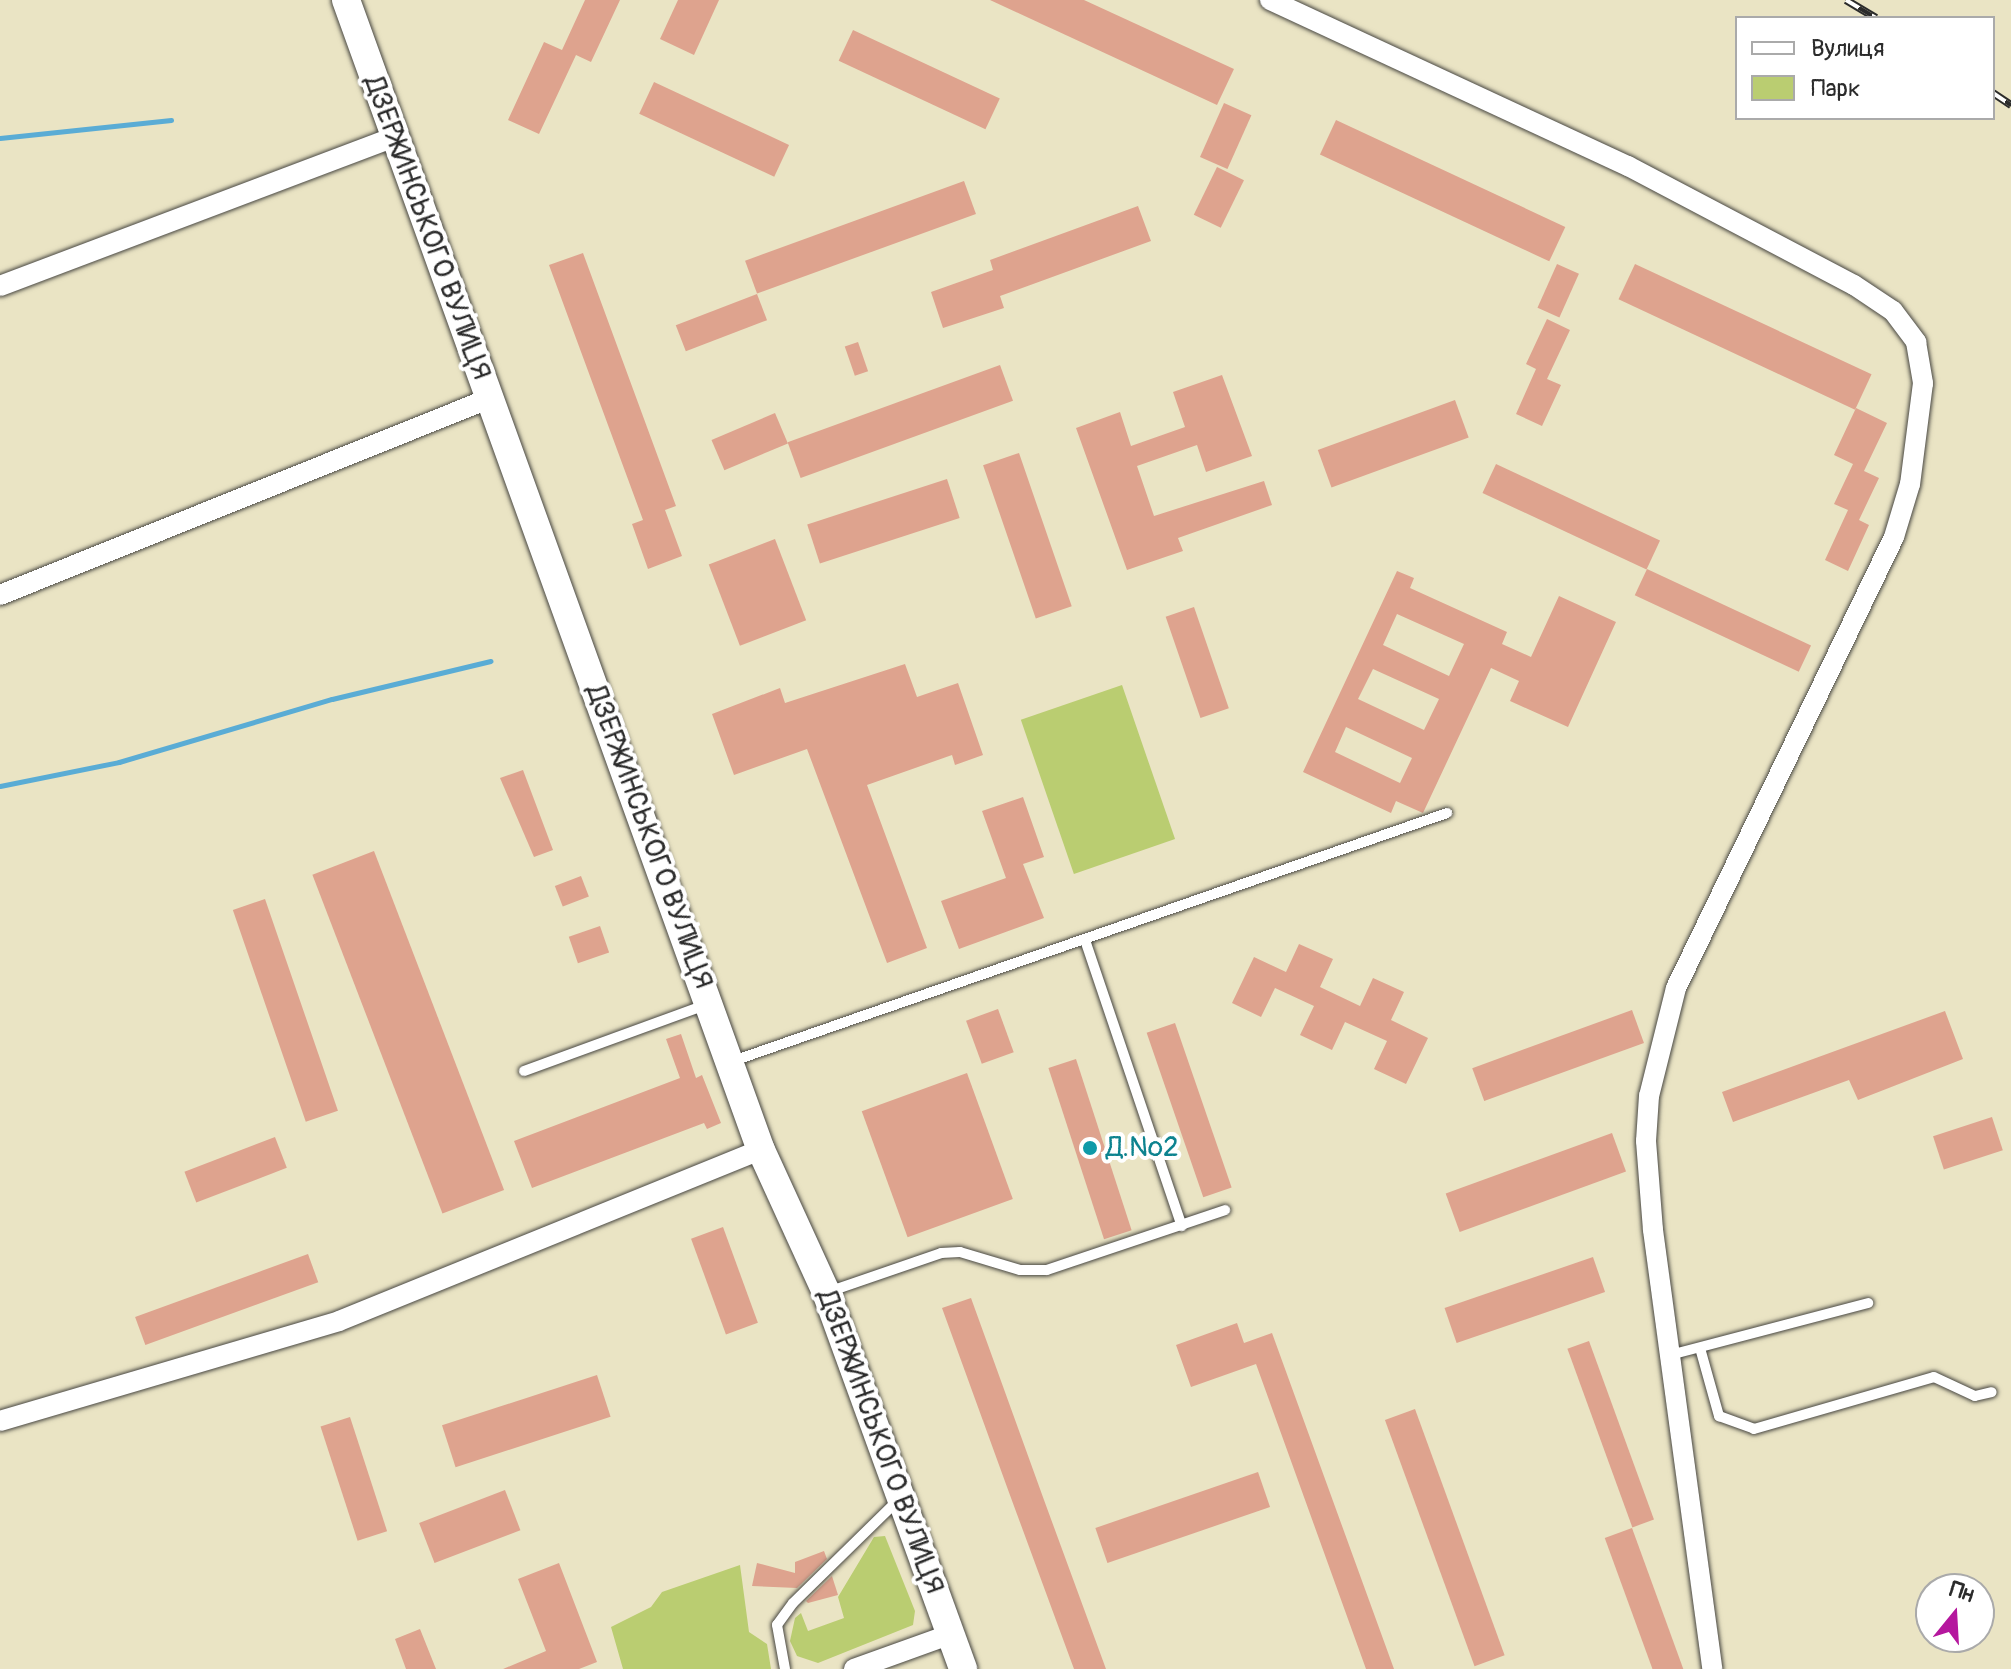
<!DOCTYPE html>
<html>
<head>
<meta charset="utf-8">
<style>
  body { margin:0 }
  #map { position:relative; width:2011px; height:1669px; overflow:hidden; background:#eae4c4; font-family:Pangolin,sans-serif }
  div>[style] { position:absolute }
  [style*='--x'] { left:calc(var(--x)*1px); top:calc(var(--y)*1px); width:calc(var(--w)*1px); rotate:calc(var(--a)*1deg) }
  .green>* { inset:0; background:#bacd71; transform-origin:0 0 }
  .stream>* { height:5px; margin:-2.5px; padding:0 2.5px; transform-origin:2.5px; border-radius:2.5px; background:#5aacd5 }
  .building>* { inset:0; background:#dea38e; transform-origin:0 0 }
  .roads { filter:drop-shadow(0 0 2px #484742) drop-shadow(0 0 2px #484742) }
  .lane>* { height:10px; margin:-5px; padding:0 5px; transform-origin:5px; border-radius:5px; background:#fff }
  .street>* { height:20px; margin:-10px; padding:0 10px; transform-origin:10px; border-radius:10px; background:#fff }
  .secondary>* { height:28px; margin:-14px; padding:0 14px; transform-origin:14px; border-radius:14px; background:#fff }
  .rail>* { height:8px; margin-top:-4px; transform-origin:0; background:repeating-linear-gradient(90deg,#fff 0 15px,#2b2b2b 0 30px); box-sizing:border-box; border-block:2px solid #2b2b2b }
  .dots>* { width:22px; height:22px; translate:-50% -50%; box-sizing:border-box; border:4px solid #fff; border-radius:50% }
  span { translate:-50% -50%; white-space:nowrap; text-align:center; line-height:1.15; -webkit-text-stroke:8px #fff; paint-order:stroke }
  .street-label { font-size:28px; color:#2b2b2b }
  .culture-label { font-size:28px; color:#0d838f }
  .left { translate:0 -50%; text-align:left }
  .legend { position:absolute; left:1735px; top:16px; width:260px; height:104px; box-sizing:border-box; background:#fff; border:2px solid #aaa; margin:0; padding:10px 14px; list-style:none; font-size:24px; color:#2b2b2b }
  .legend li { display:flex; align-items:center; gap:16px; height:40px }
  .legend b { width:40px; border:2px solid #aaa }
  .north { position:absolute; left:1915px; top:1573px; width:80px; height:80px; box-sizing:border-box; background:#fff; border:2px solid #aaa; border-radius:50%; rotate:18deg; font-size:22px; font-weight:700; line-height:32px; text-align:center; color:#2b2b2b }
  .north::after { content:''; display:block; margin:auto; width:28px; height:36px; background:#b5179e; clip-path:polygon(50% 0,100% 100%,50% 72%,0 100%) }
</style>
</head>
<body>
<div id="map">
  <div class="green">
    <div style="left:1122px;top:685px;width:163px;height:107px;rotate:71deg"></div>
    <div style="clip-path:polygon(885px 1536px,915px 1611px,913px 1625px,818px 1663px,797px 1656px,790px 1641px,795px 1618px,801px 1613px,808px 1631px,844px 1618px,838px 1597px,874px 1537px)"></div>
    <div style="clip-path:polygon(740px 1565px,749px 1632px,767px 1644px,771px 1669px,623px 1669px,611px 1627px,651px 1607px,662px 1592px)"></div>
  </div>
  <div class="stream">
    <div style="--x:0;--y:138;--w:172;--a:-6"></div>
    <div style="--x:0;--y:786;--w:121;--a:-11.4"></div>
    <div style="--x:119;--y:762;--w:222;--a:-16.5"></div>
    <div style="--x:332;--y:699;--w:163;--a:-13.5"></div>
  </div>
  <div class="building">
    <div style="clip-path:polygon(585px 0,620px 0,591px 62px,576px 55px,539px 134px,508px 120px,544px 42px,562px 50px)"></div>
    <div style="clip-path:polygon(678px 0,719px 0,694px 55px,660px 39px)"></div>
    <div style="clip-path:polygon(990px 0,1084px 0,1234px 69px,1217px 105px)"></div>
    <div style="left:853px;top:30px;width:162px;height:34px;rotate:25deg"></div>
    <div style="left:654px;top:82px;width:149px;height:35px;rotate:25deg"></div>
    <div style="left:1224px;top:103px;width:30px;height:59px;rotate:24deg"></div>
    <div style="left:1336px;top:120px;width:253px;height:38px;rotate:25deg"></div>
    <div style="left:1217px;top:167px;width:30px;height:53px;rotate:26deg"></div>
    <div style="left:964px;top:181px;width:35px;height:233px;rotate:70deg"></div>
    <div style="clip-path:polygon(1138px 206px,1151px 241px,1000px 296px,1004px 308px,943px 328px,931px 292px,993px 270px,990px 260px)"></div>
    <div style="clip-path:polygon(583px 253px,676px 506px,665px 510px,682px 556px,648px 569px,632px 524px,643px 520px,549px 265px)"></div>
    <div style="left:1557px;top:264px;width:24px;height:48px;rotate:24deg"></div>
    <div style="left:1635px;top:264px;width:261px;height:39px;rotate:25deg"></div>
    <div style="left:757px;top:294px;width:28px;height:87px;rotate:69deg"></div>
    <div style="clip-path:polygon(1547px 319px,1570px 330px,1547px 379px,1561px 385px,1542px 426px,1516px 414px,1536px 369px,1526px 364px)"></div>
    <div style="left:858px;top:342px;width:31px;height:14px;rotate:71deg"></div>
    <div style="left:1000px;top:365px;width:38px;height:226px;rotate:70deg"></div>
    <div style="clip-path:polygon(1222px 375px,1252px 456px,1206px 472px,1197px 445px,1137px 466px,1154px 516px,1264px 481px,1272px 505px,1178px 538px,1183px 551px,1127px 570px,1076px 428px,1120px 412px,1131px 446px,1185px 427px,1173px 392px)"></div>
    <div style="left:1455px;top:400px;width:40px;height:146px;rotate:70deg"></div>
    <div style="clip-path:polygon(1856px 408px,1887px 423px,1864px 471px,1879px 478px,1859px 520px,1869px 525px,1848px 571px,1825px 560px,1848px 510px,1834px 504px,1853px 464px,1834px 455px)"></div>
    <div style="left:775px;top:413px;width:33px;height:69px;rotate:67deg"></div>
    <div style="left:1019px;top:453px;width:162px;height:38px;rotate:71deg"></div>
    <div style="left:1496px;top:464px;width:181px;height:32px;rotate:25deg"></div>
    <div style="left:947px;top:479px;width:41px;height:147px;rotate:72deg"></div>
    <div style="left:775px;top:539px;width:87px;height:71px;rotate:69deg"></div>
    <div style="left:1647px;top:569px;width:181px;height:29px;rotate:25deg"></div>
    <div style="clip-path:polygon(evenodd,1397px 571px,1414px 578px,1410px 588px,1507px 632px,1502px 644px,1531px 657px,1559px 596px,1616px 622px,1568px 727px,1510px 701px,1519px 681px,1491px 668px,1423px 813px,1396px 801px,1391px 813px,1303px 772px,1397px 571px,1397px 614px,1464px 644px,1449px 676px,1383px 645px,1397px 614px,1397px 571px,1373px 669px,1439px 699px,1424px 730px,1358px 699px,1373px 669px,1397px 571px,1346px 727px,1412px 758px,1400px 783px,1335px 752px,1346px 727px)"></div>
    <div style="left:1194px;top:607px;width:107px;height:30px;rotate:71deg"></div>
    <div style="clip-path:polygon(905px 664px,917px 697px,958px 683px,983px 755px,955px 765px,952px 755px,867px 785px,927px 948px,887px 963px,807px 749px,734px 775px,712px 714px,780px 688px,785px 703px)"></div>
    <div style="clip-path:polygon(523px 770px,553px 850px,534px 857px,500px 778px)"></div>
    <div style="clip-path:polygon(1023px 797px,1044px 857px,1023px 864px,1044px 918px,959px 949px,941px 901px,1006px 878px,982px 811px)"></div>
    <div style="left:374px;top:851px;width:363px;height:66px;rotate:69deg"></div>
    <div style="left:581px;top:876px;width:22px;height:28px;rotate:69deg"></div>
    <div style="left:265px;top:899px;width:224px;height:34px;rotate:71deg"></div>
    <div style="left:600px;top:926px;width:28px;height:33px;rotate:71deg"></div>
    <div style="clip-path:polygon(1299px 944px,1333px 959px,1320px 987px,1360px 1006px,1373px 978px,1404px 992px,1391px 1020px,1428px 1038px,1406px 1084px,1374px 1069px,1387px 1041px,1345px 1022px,1332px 1050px,1300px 1035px,1314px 1006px,1275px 988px,1261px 1017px,1232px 1003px,1254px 957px,1286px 972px)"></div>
    <div style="left:998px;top:1009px;width:46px;height:34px;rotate:70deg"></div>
    <div style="left:1632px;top:1010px;width:35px;height:170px;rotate:70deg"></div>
    <div style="clip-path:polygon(1945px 1011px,1963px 1059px,1858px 1100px,1849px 1080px,1733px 1122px,1722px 1092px)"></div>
    <div style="left:1175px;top:1023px;width:174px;height:30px;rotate:71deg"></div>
    <div style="clip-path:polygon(681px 1034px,696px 1078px,702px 1075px,721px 1123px,707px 1129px,704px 1123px,532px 1188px,514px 1141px,680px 1078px,666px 1039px)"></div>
    <div style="left:1076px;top:1059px;width:180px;height:29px;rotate:72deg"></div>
    <div style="left:967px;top:1073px;width:134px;height:112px;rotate:70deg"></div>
    <div style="left:1992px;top:1117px;width:35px;height:62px;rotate:72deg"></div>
    <div style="left:1612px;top:1133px;width:41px;height:177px;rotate:70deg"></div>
    <div style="left:275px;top:1137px;width:33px;height:97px;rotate:69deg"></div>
    <div style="left:723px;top:1227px;width:102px;height:34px;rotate:70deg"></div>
    <div style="left:308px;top:1254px;width:30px;height:184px;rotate:70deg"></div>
    <div style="left:1593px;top:1257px;width:37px;height:157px;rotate:71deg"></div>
    <div style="clip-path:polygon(971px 1298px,1044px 1500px,1106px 1669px,1074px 1669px,1007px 1487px,942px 1308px)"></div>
    <div style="clip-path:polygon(1237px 1323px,1244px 1343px,1272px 1333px,1394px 1669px,1366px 1669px,1256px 1364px,1191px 1387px,1176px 1345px)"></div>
    <div style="left:1589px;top:1341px;width:190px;height:23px;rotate:70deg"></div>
    <div style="left:597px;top:1375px;width:44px;height:163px;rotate:72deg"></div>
    <div style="left:1415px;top:1409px;width:262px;height:32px;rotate:70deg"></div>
    <div style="left:350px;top:1417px;width:120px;height:31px;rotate:72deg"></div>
    <div style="left:1258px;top:1472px;width:37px;height:172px;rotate:71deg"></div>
    <div style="left:505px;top:1490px;width:43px;height:92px;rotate:69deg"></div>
    <div style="left:1632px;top:1528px;width:150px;height:29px;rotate:70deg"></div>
    <div style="clip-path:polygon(824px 1551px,827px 1559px,797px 1588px,752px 1586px,757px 1563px,795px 1573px,795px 1562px)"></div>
    <div style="clip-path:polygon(559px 1563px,597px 1662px,579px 1669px,503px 1669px,546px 1651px,518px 1579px)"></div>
    <div style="clip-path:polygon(832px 1576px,838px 1595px,808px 1603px,806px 1601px)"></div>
    <div style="clip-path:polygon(420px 1629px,436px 1669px,406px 1669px,395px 1639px)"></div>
  </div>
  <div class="roads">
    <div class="lane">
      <div style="--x:1085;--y:940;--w:302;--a:71.3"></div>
      <div style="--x:733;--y:1061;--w:756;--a:-19.15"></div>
      <div style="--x:524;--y:1071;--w:193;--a:-20"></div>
      <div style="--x:828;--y:1292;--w:120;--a:-19"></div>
      <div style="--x:941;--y:1253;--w:19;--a:-3"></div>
      <div style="--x:960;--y:1252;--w:63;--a:16.7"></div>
      <div style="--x:1020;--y:1270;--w:27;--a:0"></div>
      <div style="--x:1047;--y:1270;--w:188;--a:-18.6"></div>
      <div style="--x:1700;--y:1348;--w:71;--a:74.4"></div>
      <div style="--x:1719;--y:1416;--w:37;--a:20"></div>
      <div style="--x:1754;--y:1429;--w:187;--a:-16.1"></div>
      <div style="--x:1934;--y:1377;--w:45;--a:24.9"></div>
      <div style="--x:1975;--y:1396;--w:17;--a:-13"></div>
      <div style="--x:1670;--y:1355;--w:205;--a:-14.7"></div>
      <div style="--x:785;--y:1669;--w:45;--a:-100.3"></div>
      <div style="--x:777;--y:1625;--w:27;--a:-54"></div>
      <div style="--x:793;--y:1603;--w:147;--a:-44.4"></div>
    </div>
    <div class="street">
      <div style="--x:1270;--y:0;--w:395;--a:24.9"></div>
      <div style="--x:1628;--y:166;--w:255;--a:27.8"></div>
      <div style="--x:1854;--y:285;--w:47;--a:33.7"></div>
      <div style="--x:1893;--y:311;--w:39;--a:53"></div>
      <div style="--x:1916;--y:342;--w:42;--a:80.3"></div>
      <div style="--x:1923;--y:383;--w:102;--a:97.3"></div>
      <div style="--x:1910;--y:484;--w:55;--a:106.8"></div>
      <div style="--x:1894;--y:537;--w:501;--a:115.8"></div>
      <div style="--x:1676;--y:988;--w:111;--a:104"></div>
      <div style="--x:1649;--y:1096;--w:45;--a:93.8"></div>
      <div style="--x:1646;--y:1141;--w:89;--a:85.5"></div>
      <div style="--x:1653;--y:1230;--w:443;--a:82.3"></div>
      <div style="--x:0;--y:286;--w:419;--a:-20.7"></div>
      <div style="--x:0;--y:595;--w:526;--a:-21.88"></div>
      <div style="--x:0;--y:1421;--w:353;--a:-16.4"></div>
      <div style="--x:339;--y:1321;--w:455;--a:-22.1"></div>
      <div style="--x:854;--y:1669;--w:103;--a:-19.8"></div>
    </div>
    <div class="secondary">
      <div style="--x:346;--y:0;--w:1223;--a:70.16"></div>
      <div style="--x:761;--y:1150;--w:156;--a:65.4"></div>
      <div style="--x:826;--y:1292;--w:401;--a:70"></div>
    </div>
  </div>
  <div class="rail">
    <div style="--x:1846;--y:0;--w:35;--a:31"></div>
    <div style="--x:1993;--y:93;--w:22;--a:34"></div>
  </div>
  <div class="dots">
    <div style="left:1090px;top:1148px;background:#0f9aa8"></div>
  </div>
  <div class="street-label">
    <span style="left:427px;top:228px;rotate:70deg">ДЗЕРЖИНСЬКОГО ВУЛИЦЯ</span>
    <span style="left:649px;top:837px;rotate:70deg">ДЗЕРЖИНСЬКОГО ВУЛИЦЯ</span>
    <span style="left:880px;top:1442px;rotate:70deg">ДЗЕРЖИНСЬКОГО ВУЛИЦЯ</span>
  </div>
  <div class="culture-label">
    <span class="left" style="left:1106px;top:1148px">Д.№2</span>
  </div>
  <ul class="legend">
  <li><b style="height:10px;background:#fff"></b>Вулиця</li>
  <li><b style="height:22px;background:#bacd71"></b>Парк</li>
  </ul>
  <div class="north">Пн</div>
</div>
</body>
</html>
